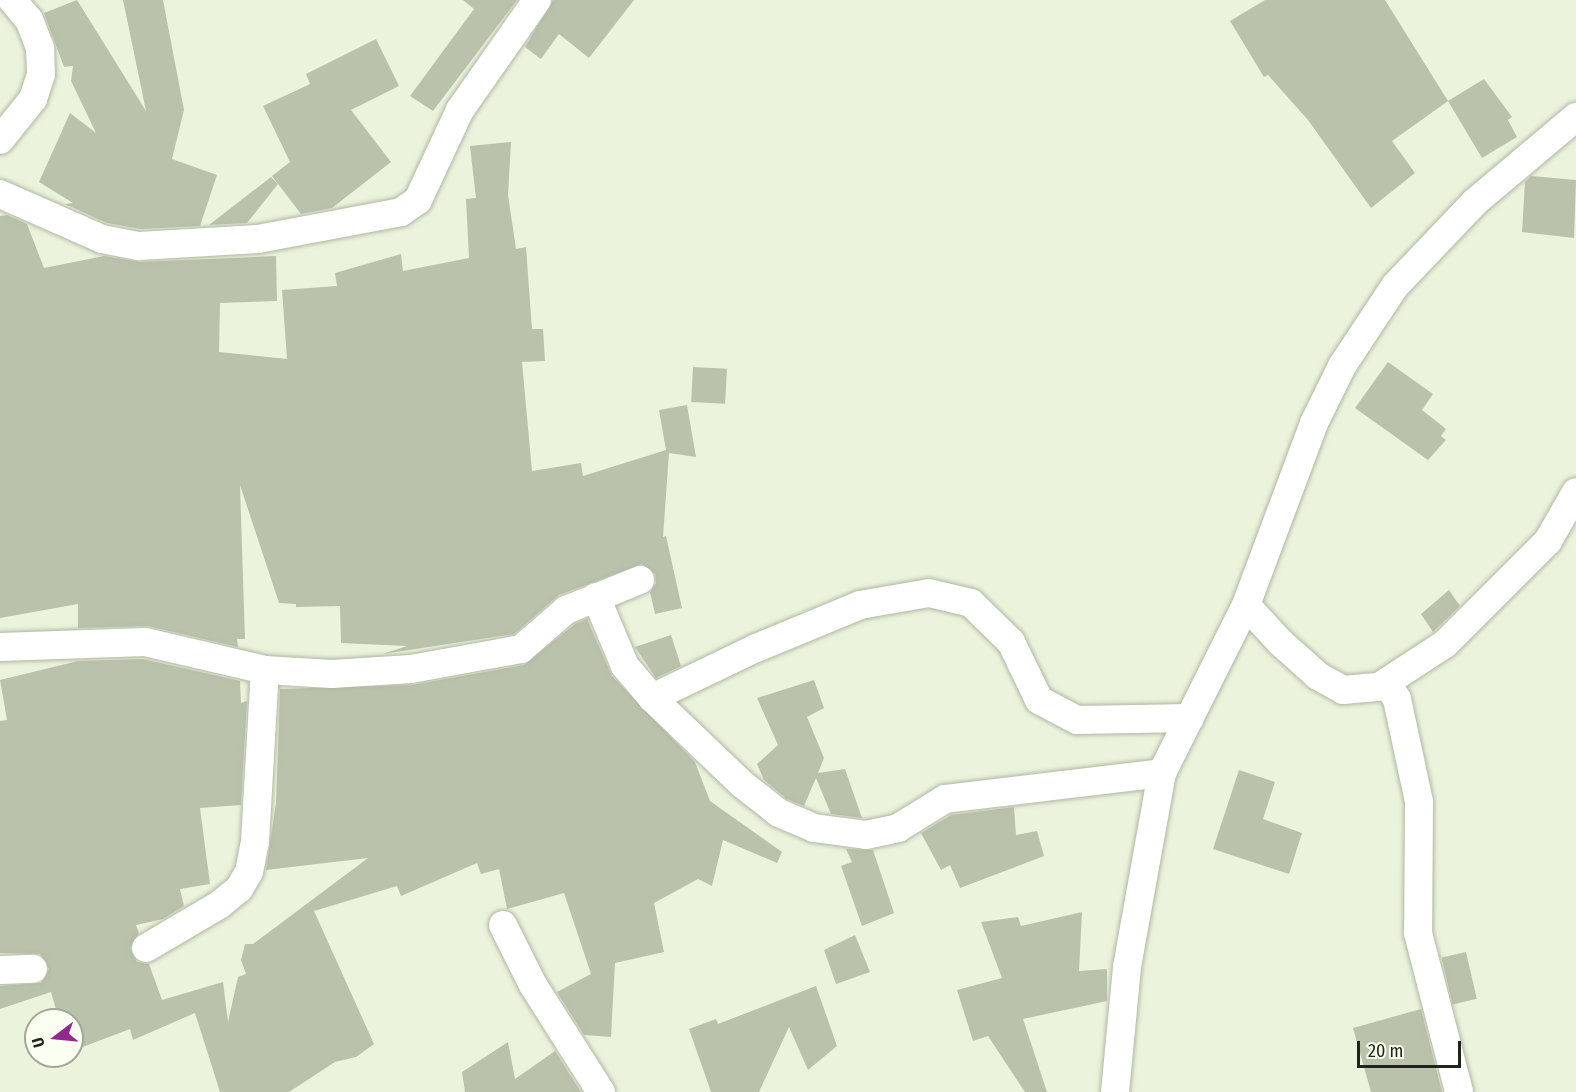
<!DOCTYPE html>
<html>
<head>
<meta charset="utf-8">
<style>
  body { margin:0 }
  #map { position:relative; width:1576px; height:1092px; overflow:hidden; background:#ebf3dc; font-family:"Fira Sans Condensed",sans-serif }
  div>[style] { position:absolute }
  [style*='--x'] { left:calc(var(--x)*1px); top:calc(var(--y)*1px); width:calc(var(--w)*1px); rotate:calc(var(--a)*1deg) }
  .building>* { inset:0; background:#bac2ac; transform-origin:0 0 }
  .roads { filter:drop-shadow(0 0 2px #b0b7a1) drop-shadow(0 0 2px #b0b7a1) }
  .street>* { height:28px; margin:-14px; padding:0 14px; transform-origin:14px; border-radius:14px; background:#fff }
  span { translate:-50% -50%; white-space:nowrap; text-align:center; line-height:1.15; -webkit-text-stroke:5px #fafff1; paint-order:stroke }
  .north { position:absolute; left:24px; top:1008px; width:60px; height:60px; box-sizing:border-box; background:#fafff1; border:2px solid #a3a79b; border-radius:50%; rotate:254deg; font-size:16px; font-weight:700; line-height:24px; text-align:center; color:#20231a }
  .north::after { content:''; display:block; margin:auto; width:21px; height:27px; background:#91298d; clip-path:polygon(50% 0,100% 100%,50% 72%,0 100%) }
  .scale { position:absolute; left:1357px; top:1041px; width:104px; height:27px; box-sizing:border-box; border:3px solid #20231a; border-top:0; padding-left:8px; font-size:18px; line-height:21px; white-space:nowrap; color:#20231a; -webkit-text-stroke:4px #fafff1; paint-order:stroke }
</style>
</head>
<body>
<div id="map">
  <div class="building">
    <div style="clip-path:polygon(77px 0,146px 111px,123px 0,163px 0,184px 110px,172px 159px,217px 175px,200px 226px,140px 229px,107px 223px,65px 204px,73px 203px,39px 182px,70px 113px,96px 133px,71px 81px,73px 66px,64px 67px,44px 13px)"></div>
    <div style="clip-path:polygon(463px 0,517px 0,433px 111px,410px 96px,474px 9px)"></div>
    <div style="clip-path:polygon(553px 0,634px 0,589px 58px,559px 34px,541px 59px,525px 47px)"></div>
    <div style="clip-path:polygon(1265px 0,1385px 0,1448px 101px,1392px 141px,1415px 173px,1371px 208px,1308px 120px,1268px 75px,1264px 77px,1230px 21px)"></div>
    <div style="clip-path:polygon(376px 39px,399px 86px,351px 110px,391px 162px,332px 208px,301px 214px,272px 176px,290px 162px,263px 106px,310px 84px,306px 74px)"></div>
    <div style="clip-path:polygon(1484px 79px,1512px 117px,1508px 120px,1517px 137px,1482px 158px,1448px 101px)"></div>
    <div style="clip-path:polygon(511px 142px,508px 195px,516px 249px,526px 247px,532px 329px,543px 329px,545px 361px,522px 362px,532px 471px,581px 463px,583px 476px,666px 450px,659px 410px,687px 405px,696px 457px,669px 453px,663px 537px,666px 536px,682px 608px,655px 614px,650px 592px,656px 583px,655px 574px,642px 564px,559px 595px,514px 634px,383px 654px,407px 646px,341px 643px,340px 606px,296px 607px,296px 604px,279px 603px,240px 485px,245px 639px,237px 639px,238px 647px,148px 626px,78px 628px,78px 604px,0 618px,0 216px,7px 215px,27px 224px,44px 268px,104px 256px,140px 262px,276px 256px,277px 301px,220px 303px,219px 352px,287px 359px,282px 290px,337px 286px,335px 273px,401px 254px,403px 271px,469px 258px,466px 199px,476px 198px,470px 146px)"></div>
    <div style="clip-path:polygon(1531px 176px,1576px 180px,1574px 238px,1522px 232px,1525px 182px)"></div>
    <div style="clip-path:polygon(271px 177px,278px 184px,247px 223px,209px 225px)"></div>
    <div style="clip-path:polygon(1388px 362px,1433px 394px,1422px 410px,1446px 429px,1441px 436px,1446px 440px,1428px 460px,1355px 408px)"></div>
    <div style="left:693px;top:367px;width:34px;height:35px;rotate:3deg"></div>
    <div style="clip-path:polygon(1449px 590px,1460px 606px,1433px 632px,1421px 614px)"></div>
    <div style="clip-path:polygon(587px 619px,612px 676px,695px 762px,710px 801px,782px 852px,777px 863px,723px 840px,712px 886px,698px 879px,654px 903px,664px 952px,615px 963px,611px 1037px,584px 1035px,557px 992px,591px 974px,564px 893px,507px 909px,499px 869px,481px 874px,477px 863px,401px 896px,397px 886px,314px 911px,374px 1044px,356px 1057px,335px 1062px,289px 1092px,220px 1092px,195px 1013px,133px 1040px,130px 1029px,72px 1051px,72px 1020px,59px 1020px,51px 992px,0 1009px,0 986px,41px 983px,49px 969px,40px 954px,0 953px,0 721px,7px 720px,0 680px,78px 661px,143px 659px,240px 681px,241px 703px,247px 701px,241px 805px,200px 808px,210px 884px,180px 889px,184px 906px,163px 919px,136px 925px,139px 933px,130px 948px,137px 962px,149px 964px,162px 1000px,223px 982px,228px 1022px,238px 977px,246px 974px,241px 960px,245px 944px,253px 944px,368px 858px,266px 870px,276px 803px,280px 689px,412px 685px,524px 665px,575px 624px)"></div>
    <div style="clip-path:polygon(671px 635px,681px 666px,656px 678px,635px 647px)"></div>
    <div style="clip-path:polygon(814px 680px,824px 708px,807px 717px,824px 758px,818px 773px,845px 769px,862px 818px,831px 814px,816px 778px,804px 806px,787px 799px,764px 780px,757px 764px,778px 745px,757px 698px)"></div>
    <div style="clip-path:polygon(1239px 770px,1275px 782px,1263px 819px,1302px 833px,1289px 874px,1213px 849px)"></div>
    <div style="clip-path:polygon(1014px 807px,1016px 835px,1037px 831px,1044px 856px,960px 888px,950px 865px,941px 870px,921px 833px,951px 815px)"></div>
    <div style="clip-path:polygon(846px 849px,873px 850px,894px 913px,862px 926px,841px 866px,852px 862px)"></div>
    <div style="clip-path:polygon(1082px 912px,1079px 971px,1107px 969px,1107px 1001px,1023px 1019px,1047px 1092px,1025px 1092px,988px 1036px,973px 1041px,957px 990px,1002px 978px,981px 922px,1018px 917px,1021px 926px)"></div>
    <div style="clip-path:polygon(855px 935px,870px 972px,836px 984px,824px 950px)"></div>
    <div style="left:1466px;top:952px;width:48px;height:25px;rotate:77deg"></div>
    <div style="clip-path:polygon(816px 986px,837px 1046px,808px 1070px,789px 1027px,759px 1092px,711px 1092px,689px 1029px,716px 1019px,718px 1024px)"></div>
    <div style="clip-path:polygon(1421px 1009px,1442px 1092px,1371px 1092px,1353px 1028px)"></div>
    <div style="clip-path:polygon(508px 1042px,515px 1079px,555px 1051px,581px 1092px,465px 1092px,462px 1072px)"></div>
  </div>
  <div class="roads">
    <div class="street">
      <div style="--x:0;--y:140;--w:53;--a:-51.2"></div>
      <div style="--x:33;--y:99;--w:26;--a:-72"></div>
      <div style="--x:41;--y:74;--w:26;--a:-92"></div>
      <div style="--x:40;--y:48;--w:30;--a:-111"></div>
      <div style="--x:29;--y:20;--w:26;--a:-130"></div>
      <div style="--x:0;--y:194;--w:111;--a:23.8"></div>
      <div style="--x:102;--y:239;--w:38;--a:11"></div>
      <div style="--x:139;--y:246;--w:119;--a:-3.4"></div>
      <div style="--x:258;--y:239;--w:146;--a:-10.7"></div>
      <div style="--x:401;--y:212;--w:21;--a:-35"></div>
      <div style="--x:418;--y:200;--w:99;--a:-65"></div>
      <div style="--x:460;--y:110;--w:134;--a:-55"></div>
      <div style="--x:596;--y:597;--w:75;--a:67.2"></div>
      <div style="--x:625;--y:666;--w:42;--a:49.8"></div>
      <div style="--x:652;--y:698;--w:124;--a:43.7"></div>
      <div style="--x:742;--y:784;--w:47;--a:38.1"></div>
      <div style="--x:779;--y:813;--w:38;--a:23"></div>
      <div style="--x:814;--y:828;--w:52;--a:7.7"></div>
      <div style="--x:866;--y:835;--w:33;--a:-12"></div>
      <div style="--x:898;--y:828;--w:55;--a:-31.7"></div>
      <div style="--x:945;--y:799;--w:219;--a:-6.8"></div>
      <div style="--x:1246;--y:605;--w:50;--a:47.4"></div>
      <div style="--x:1280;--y:642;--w:51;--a:41.8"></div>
      <div style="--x:1318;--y:676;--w:29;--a:29"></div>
      <div style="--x:1343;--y:690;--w:45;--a:-5.1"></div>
      <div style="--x:1388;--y:686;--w:16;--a:55"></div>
      <div style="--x:1397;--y:699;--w:105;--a:77.9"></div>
      <div style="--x:1419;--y:802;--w:131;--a:90.4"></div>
      <div style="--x:1418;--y:933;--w:164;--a:75.5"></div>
      <div style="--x:0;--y:647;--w:145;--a:-2"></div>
      <div style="--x:145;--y:642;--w:123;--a:13.1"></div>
      <div style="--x:265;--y:670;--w:67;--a:3.4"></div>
      <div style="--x:332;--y:674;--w:79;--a:-3.6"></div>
      <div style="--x:411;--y:669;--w:112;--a:-10.3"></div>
      <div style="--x:521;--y:649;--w:60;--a:-40.9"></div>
      <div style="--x:566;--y:610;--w:80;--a:-22.1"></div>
      <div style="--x:1382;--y:685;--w:75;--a:-33.1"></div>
      <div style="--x:1445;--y:644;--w:146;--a:-45"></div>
      <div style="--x:1548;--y:541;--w:56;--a:-60.3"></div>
      <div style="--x:652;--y:698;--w:113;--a:-25.7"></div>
      <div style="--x:754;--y:649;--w:115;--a:-22.5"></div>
      <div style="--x:860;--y:605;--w:70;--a:-9.9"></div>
      <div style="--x:929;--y:593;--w:43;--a:13.4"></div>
      <div style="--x:971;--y:603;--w:56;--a:44.3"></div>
      <div style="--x:1011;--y:642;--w:64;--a:64.2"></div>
      <div style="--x:1039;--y:700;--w:43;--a:27.8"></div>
      <div style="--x:1077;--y:720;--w:113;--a:-1"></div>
      <div style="--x:503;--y:925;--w:67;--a:63.4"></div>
      <div style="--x:533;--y:985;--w:127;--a:57.6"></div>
      <div style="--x:146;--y:948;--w:85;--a:-30.5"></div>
      <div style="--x:219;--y:905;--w:26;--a:-39"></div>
      <div style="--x:239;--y:889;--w:20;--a:-60"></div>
      <div style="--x:249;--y:872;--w:31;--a:-79"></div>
      <div style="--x:255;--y:842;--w:172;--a:-86.7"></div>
      <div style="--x:0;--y:970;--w:33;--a:-2"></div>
      <div style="--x:1115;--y:1092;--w:126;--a:-84.5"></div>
      <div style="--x:1127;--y:967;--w:197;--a:-79.8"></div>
      <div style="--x:1162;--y:773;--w:188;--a:-63.4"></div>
      <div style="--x:1246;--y:605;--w:194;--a:-69.5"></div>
      <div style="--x:1314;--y:423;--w:64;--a:-63.8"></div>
      <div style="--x:1342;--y:366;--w:96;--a:-56.5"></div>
      <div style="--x:1395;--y:286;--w:116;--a:-46.4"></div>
      <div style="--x:1475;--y:202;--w:132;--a:-40.1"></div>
    </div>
  </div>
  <div class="north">U</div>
  <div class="scale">20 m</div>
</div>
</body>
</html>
